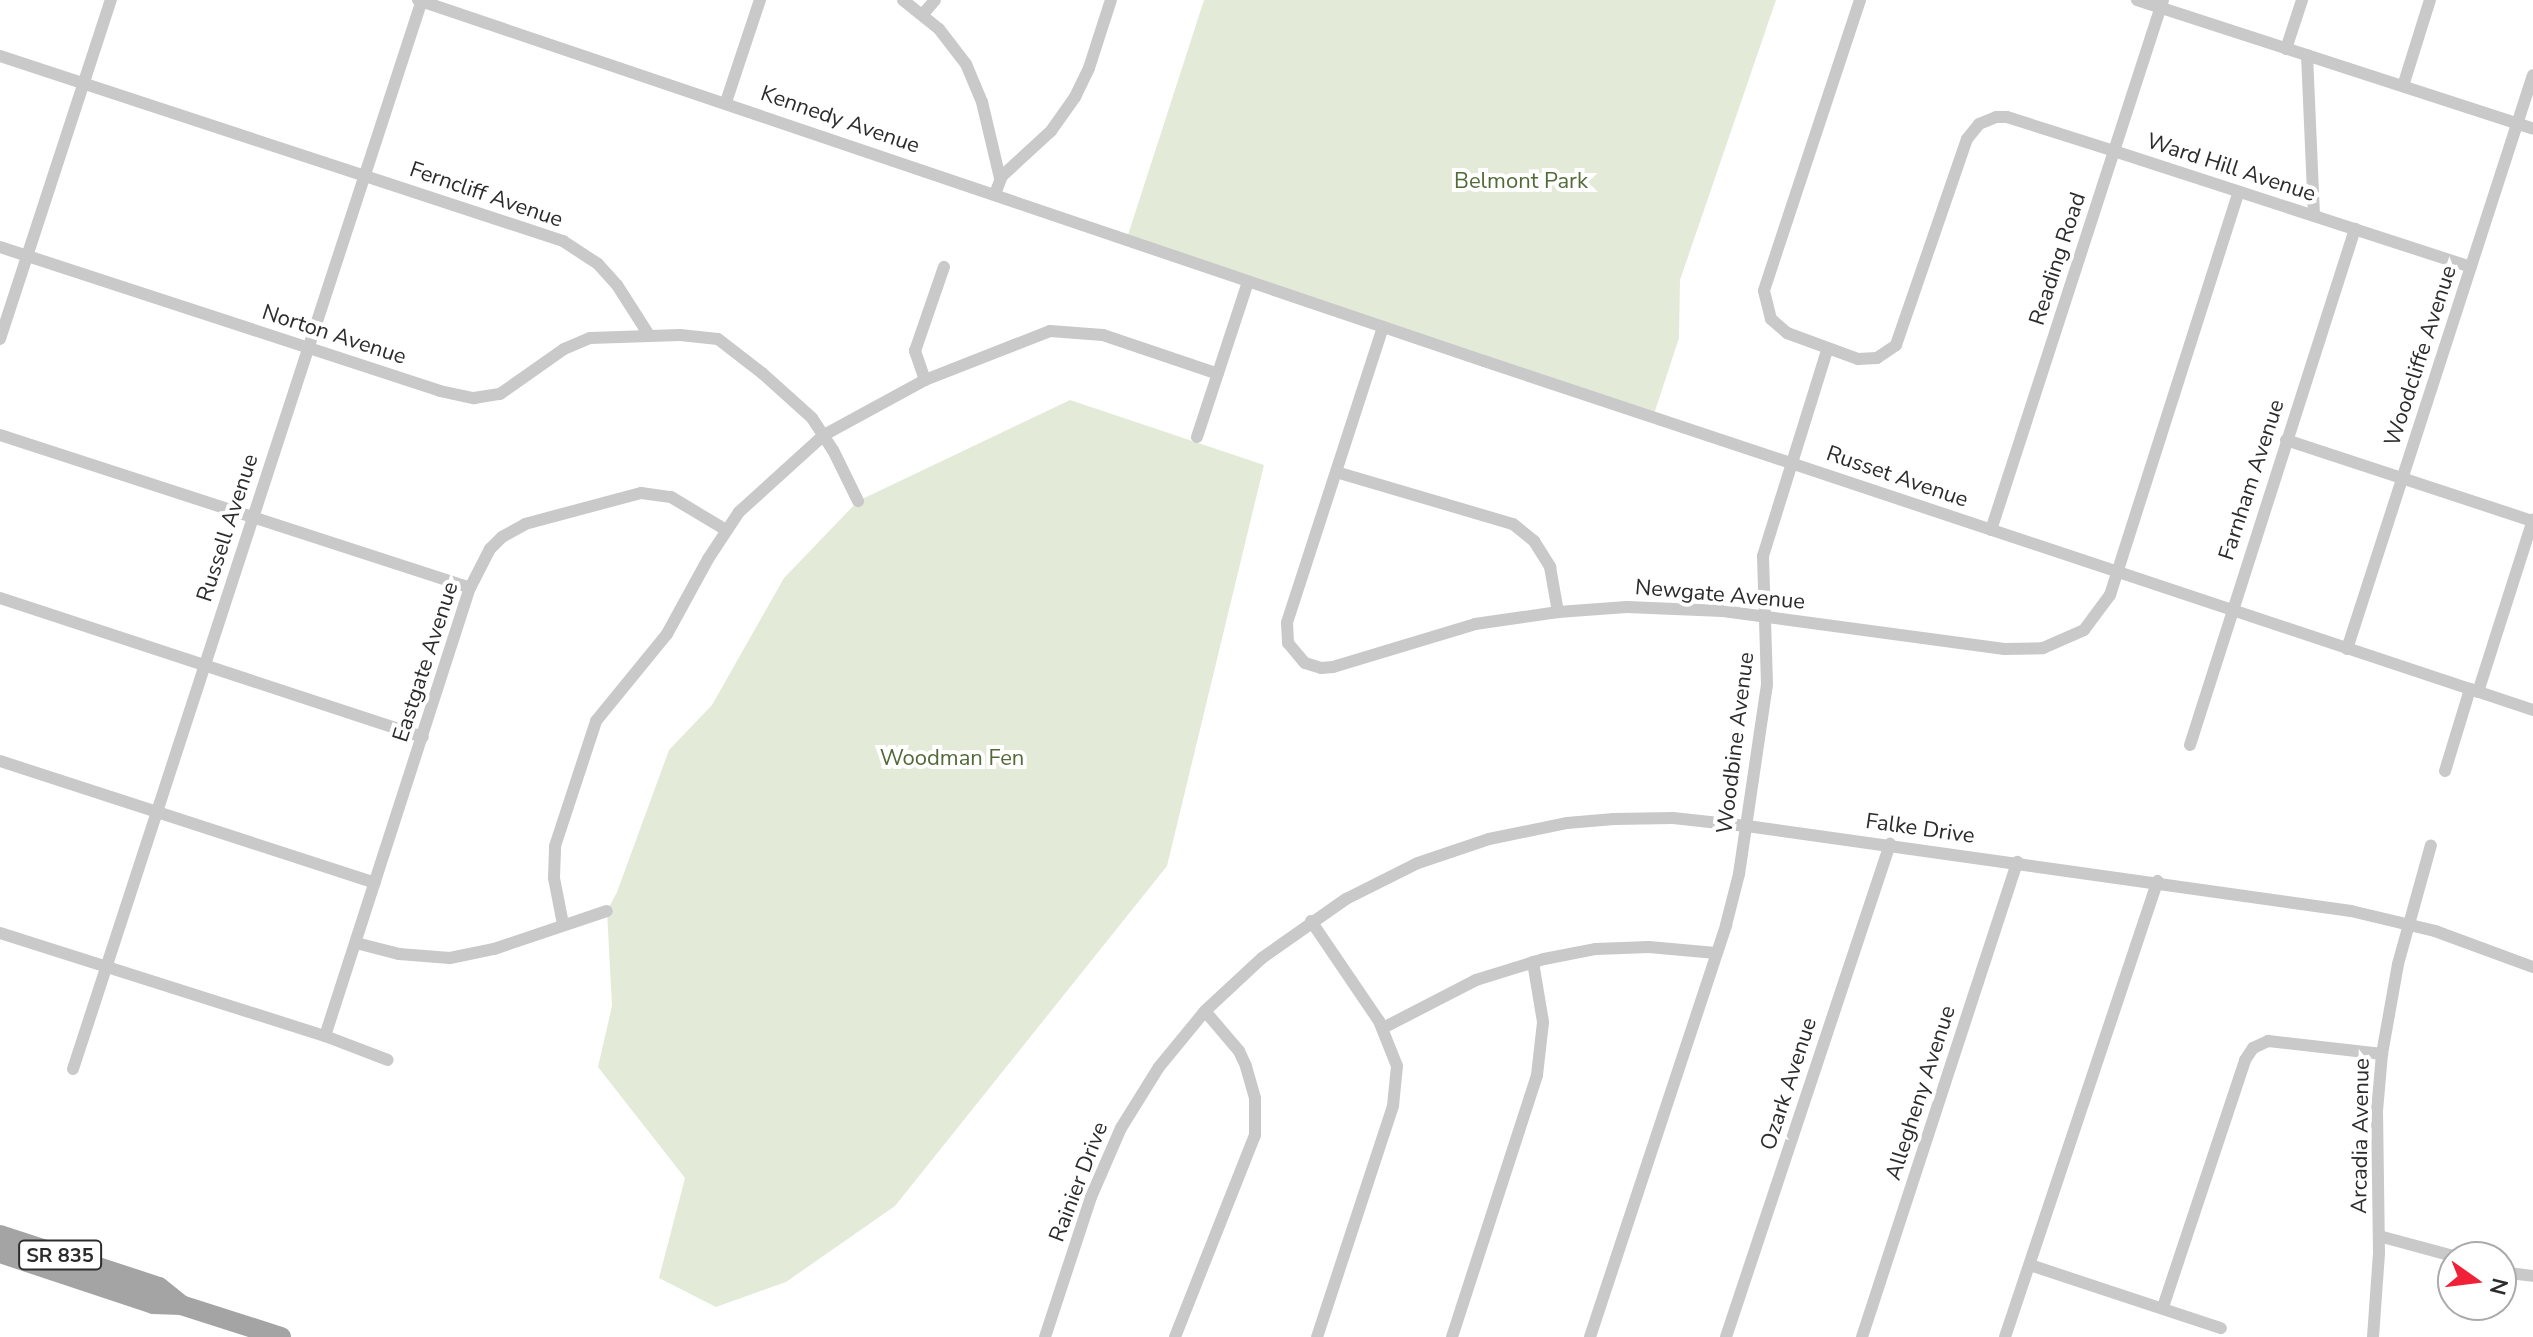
<!DOCTYPE html>
<html>
<head>
<meta charset="utf-8">
<style>
  body { margin:0 }
  #map { position:relative; width:2533px; height:1337px; overflow:hidden; background:#fff; font-family:"Nunito Sans",sans-serif }
  div>[style] { position:absolute }
  [style*='--x'] { left:calc(var(--x)*1px); top:calc(var(--y)*1px); width:calc(var(--w)*1px); rotate:calc(var(--a)*1deg) }
  .green>* { inset:0; background:#e3ebd8 }
  .minor>* { height:12px; margin:-6px; padding:0 6px; transform-origin:6px; border-radius:6px; background:#c9c9c9 }
  .primary>* { height:20px; margin:-10px; padding:0 10px; transform-origin:10px; border-radius:10px; background:#a4a4a4 }
  span { translate:-50% -50%; white-space:nowrap; text-align:center; line-height:1.15; -webkit-text-stroke:8px #fff; paint-order:stroke }
  .shield-label span { padding:2px 6px; background:#fff; border:2px solid; border-radius:6px; -webkit-text-stroke-width:0 }
  .shield-label { font-size:20px; color:#2c2c2c; font-weight:700 }
  .street-label { font-size:22px; color:#2c2c2c }
  .park-label { font-size:22px; color:#516a37 }
  .north { position:absolute; left:2437px; top:1241px; width:80px; height:80px; box-sizing:border-box; background:#fff; border:2px solid #ababab; border-radius:50%; rotate:104deg; font-size:22px; font-weight:700; line-height:32px; text-align:center; color:#2c2c2c }
  .north::after { content:''; display:block; margin:auto; width:28px; height:36px; background:#f02037; clip-path:polygon(50% 0,100% 100%,50% 72%,0 100%) }
</style>
</head>
<body>
<div id="map">
  <div class="green">
    <div style="clip-path:polygon(1204px 0,1776px 0,1680px 280px,1679px 338px,1653px 417px,1127px 238px)"></div>
    <div style="clip-path:polygon(1070px 400px,1264px 465px,1167px 866px,895px 1206px,786px 1282px,716px 1307px,659px 1278px,685px 1178px,598px 1067px,612px 1006px,607px 911px,617px 892px,669px 750px,712px 705px,784px 578px,858px 501px)"></div>
  </div>
  <div class="minor">
    <div style="--x:418;--y:0;--w:1125;--a:18.71"></div>
    <div style="--x:1484;--y:361;--w:1106;--a:18.4"></div>
    <div style="--x:903;--y:0;--w:46;--a:38.9"></div>
    <div style="--x:939;--y:29;--w:44;--a:52.4"></div>
    <div style="--x:966;--y:64;--w:41;--a:67.2"></div>
    <div style="--x:982;--y:102;--w:78;--a:76.7"></div>
    <div style="--x:1860;--y:0;--w:306;--a:108.3"></div>
    <div style="--x:1764;--y:291;--w:29;--a:76"></div>
    <div style="--x:1771;--y:319;--w:21;--a:41"></div>
    <div style="--x:1787;--y:333;--w:76;--a:20.1"></div>
    <div style="--x:1858;--y:359;--w:19;--a:-3"></div>
    <div style="--x:1877;--y:358;--w:23;--a:-34"></div>
    <div style="--x:1896;--y:345;--w:218;--a:-71"></div>
    <div style="--x:1967;--y:139;--w:19;--a:-51"></div>
    <div style="--x:1979;--y:124;--w:18;--a:-22"></div>
    <div style="--x:1996;--y:117;--w:11;--a:0"></div>
    <div style="--x:2007;--y:117;--w:112;--a:17.6"></div>
    <div style="--x:2114;--y:151;--w:375;--a:18"></div>
    <div style="--x:2137;--y:0;--w:416;--a:18"></div>
    <div style="--x:923;--y:14;--w:18;--a:-49"></div>
    <div style="--x:2286;--y:49;--w:52;--a:-71.9"></div>
    <div style="--x:2307;--y:55;--w:161;--a:87.5"></div>
    <div style="--x:0;--y:56;--w:593;--a:18.19"></div>
    <div style="--x:563;--y:241;--w:42;--a:33.3"></div>
    <div style="--x:598;--y:264;--w:28;--a:48"></div>
    <div style="--x:617;--y:285;--w:59;--a:57.4"></div>
    <div style="--x:2403;--y:86;--w:90;--a:-72.6"></div>
    <div style="--x:726;--y:102;--w:108;--a:-71.6"></div>
    <div style="--x:995;--y:194;--w:19;--a:-69"></div>
    <div style="--x:1002;--y:176;--w:67;--a:-42.6"></div>
    <div style="--x:1051;--y:131;--w:42;--a:-54.8"></div>
    <div style="--x:1075;--y:97;--w:32;--a:-64"></div>
    <div style="--x:1089;--y:68;--w:71;--a:-72.1"></div>
    <div style="--x:0;--y:247;--w:463;--a:18.1"></div>
    <div style="--x:440;--y:391;--w:35;--a:12"></div>
    <div style="--x:474;--y:398;--w:26;--a:-9"></div>
    <div style="--x:500;--y:394;--w:78;--a:-35.1"></div>
    <div style="--x:564;--y:349;--w:28;--a:-23"></div>
    <div style="--x:590;--y:338;--w:90;--a:-1.9"></div>
    <div style="--x:680;--y:335;--w:38;--a:6"></div>
    <div style="--x:718;--y:339;--w:56;--a:37.7"></div>
    <div style="--x:762;--y:373;--w:67;--a:42"></div>
    <div style="--x:812;--y:418;--w:38;--a:57"></div>
    <div style="--x:833;--y:450;--w:57;--a:63.9"></div>
    <div style="--x:1383;--y:327;--w:311;--a:108"></div>
    <div style="--x:1287;--y:623;--w:20;--a:87"></div>
    <div style="--x:1288;--y:643;--w:26;--a:50"></div>
    <div style="--x:1305;--y:663;--w:17;--a:17"></div>
    <div style="--x:1321;--y:668;--w:12;--a:-5"></div>
    <div style="--x:1333;--y:667;--w:148;--a:-16.8"></div>
    <div style="--x:1475;--y:624;--w:84;--a:-8.2"></div>
    <div style="--x:1558;--y:612;--w:69;--a:-4.1"></div>
    <div style="--x:1627;--y:607;--w:96;--a:2.4"></div>
    <div style="--x:1723;--y:611;--w:284;--a:7.7"></div>
    <div style="--x:2004;--y:649;--w:39;--a:-1"></div>
    <div style="--x:2043;--y:648;--w:45;--a:-23.7"></div>
    <div style="--x:2084;--y:630;--w:44;--a:-53.4"></div>
    <div style="--x:2110;--y:595;--w:423;--a:-72.3"></div>
    <div style="--x:0;--y:339;--w:357;--a:-71.9"></div>
    <div style="--x:925;--y:380;--w:31;--a:-109"></div>
    <div style="--x:915;--y:351;--w:89;--a:-71"></div>
    <div style="--x:0;--y:435;--w:494;--a:18"></div>
    <div style="--x:1197;--y:437;--w:163;--a:-71.8"></div>
    <div style="--x:2286;--y:440;--w:260;--a:18.2"></div>
    <div style="--x:1336;--y:472;--w:184;--a:16.4"></div>
    <div style="--x:1513;--y:524;--w:27;--a:39"></div>
    <div style="--x:1534;--y:541;--w:31;--a:58"></div>
    <div style="--x:1550;--y:567;--w:46;--a:79.9"></div>
    <div style="--x:1991;--y:530;--w:557;--a:-72.02"></div>
    <div style="--x:0;--y:598;--w:445;--a:18.2"></div>
    <div style="--x:2347;--y:649;--w:603;--a:-72.05"></div>
    <div style="--x:2478;--y:692;--w:181;--a:-72.3"></div>
    <div style="--x:2190;--y:745;--w:542;--a:-72.27"></div>
    <div style="--x:0;--y:761;--w:394;--a:18"></div>
    <div style="--x:2445;--y:771;--w:86;--a:-73"></div>
    <div style="--x:1311;--y:921;--w:121;--a:55.8"></div>
    <div style="--x:1379;--y:1021;--w:48;--a:68.2"></div>
    <div style="--x:1397;--y:1066;--w:40;--a:95.7"></div>
    <div style="--x:1393;--y:1106;--w:243;--a:108.2"></div>
    <div style="--x:563;--y:924;--w:47;--a:-101.1"></div>
    <div style="--x:554;--y:878;--w:32;--a:-88"></div>
    <div style="--x:555;--y:846;--w:132;--a:-71.8"></div>
    <div style="--x:596;--y:721;--w:112;--a:-50.8"></div>
    <div style="--x:667;--y:634;--w:85;--a:-61.3"></div>
    <div style="--x:708;--y:559;--w:56;--a:-56.6"></div>
    <div style="--x:739;--y:512;--w:115;--a:-42.2"></div>
    <div style="--x:824;--y:435;--w:115;--a:-28.6"></div>
    <div style="--x:925;--y:380;--w:134;--a:-21.4"></div>
    <div style="--x:1050;--y:331;--w:53;--a:4.3"></div>
    <div style="--x:1103;--y:335;--w:121;--a:18.7"></div>
    <div style="--x:0;--y:933;--w:341;--a:17.6"></div>
    <div style="--x:325;--y:1036;--w:67;--a:20.9"></div>
    <div style="--x:356;--y:943;--w:44;--a:14.3"></div>
    <div style="--x:399;--y:954;--w:51;--a:4.5"></div>
    <div style="--x:450;--y:958;--w:45;--a:-11.6"></div>
    <div style="--x:494;--y:949;--w:119;--a:-18.6"></div>
    <div style="--x:1383;--y:1028;--w:105;--a:-27.3"></div>
    <div style="--x:1476;--y:980;--w:71;--a:-17.2"></div>
    <div style="--x:1544;--y:959;--w:53;--a:-10.9"></div>
    <div style="--x:1596;--y:949;--w:53;--a:-2.2"></div>
    <div style="--x:1649;--y:947;--w:67;--a:5.1"></div>
    <div style="--x:325;--y:1036;--w:471;--a:-72.1"></div>
    <div style="--x:470;--y:588;--w:44;--a:-62.9"></div>
    <div style="--x:490;--y:549;--w:17;--a:-45"></div>
    <div style="--x:502;--y:537;--w:26;--a:-29"></div>
    <div style="--x:525;--y:524;--w:120;--a:-15"></div>
    <div style="--x:641;--y:493;--w:30;--a:8"></div>
    <div style="--x:671;--y:497;--w:64;--a:31"></div>
    <div style="--x:73;--y:1069;--w:1125;--a:-71.92"></div>
    <div style="--x:2379;--y:1236;--w:81;--a:15.1"></div>
    <div style="--x:2030;--y:1265;--w:201;--a:18.3"></div>
    <div style="--x:2501;--y:1272;--w:32;--a:7"></div>
    <div style="--x:2163;--y:1307;--w:260;--a:-71.6"></div>
    <div style="--x:2245;--y:1060;--w:14;--a:-56"></div>
    <div style="--x:2253;--y:1048;--w:17;--a:-25"></div>
    <div style="--x:2268;--y:1041;--w:115;--a:6.5"></div>
    <div style="--x:1045;--y:1337;--w:147;--a:-71.8"></div>
    <div style="--x:1091;--y:1197;--w:75;--a:-66.5"></div>
    <div style="--x:1121;--y:1128;--w:72;--a:-58.1"></div>
    <div style="--x:1159;--y:1067;--w:72;--a:-50.6"></div>
    <div style="--x:1205;--y:1011;--w:78;--a:-42.9"></div>
    <div style="--x:1262;--y:958;--w:103;--a:-35.1"></div>
    <div style="--x:1346;--y:899;--w:80;--a:-26.6"></div>
    <div style="--x:1418;--y:863;--w:75;--a:-18.7"></div>
    <div style="--x:1489;--y:839;--w:80;--a:-11.6"></div>
    <div style="--x:1567;--y:823;--w:47;--a:-4.9"></div>
    <div style="--x:1614;--y:819;--w:59;--a:-1"></div>
    <div style="--x:1673;--y:818;--w:74;--a:6.2"></div>
    <div style="--x:1747;--y:826;--w:610;--a:8.01"></div>
    <div style="--x:2351;--y:911;--w:86;--a:13.4"></div>
    <div style="--x:2435;--y:931;--w:104;--a:20.2"></div>
    <div style="--x:1175;--y:1337;--w:217;--a:-68.4"></div>
    <div style="--x:1255;--y:1135;--w:37;--a:-90"></div>
    <div style="--x:1255;--y:1098;--w:33;--a:-106"></div>
    <div style="--x:1246;--y:1066;--w:17;--a:-115"></div>
    <div style="--x:1239;--y:1051;--w:52;--a:-130.4"></div>
    <div style="--x:1452;--y:1337;--w:275;--a:-72"></div>
    <div style="--x:1537;--y:1075;--w:53;--a:-83.5"></div>
    <div style="--x:1543;--y:1022;--w:61;--a:-99.5"></div>
    <div style="--x:1590;--y:1337;--w:434;--a:-71.7"></div>
    <div style="--x:1726;--y:925;--w:53;--a:-75.7"></div>
    <div style="--x:1739;--y:874;--w:192;--a:-81.6"></div>
    <div style="--x:1767;--y:684;--w:128;--a:-91.8"></div>
    <div style="--x:1763;--y:556;--w:216;--a:-72.7"></div>
    <div style="--x:1726;--y:1337;--w:520;--a:-71.6"></div>
    <div style="--x:1862;--y:1337;--w:500;--a:-71.9"></div>
    <div style="--x:2005;--y:1337;--w:481;--a:-71.5"></div>
    <div style="--x:2373;--y:1337;--w:84;--a:-85.9"></div>
    <div style="--x:2379;--y:1253;--w:142;--a:-90.8"></div>
    <div style="--x:2377;--y:1111;--w:57;--a:-85"></div>
    <div style="--x:2382;--y:1054;--w:91;--a:-79.9"></div>
    <div style="--x:2398;--y:964;--w:123;--a:-74.5"></div>
  </div>
  <div class="primary">
    <div style="--x:0;--y:1235;--w:167;--a:18.1"></div>
    <div style="--x:159;--y:1287;--w:28;--a:39"></div>
    <div style="--x:0;--y:1253;--w:161;--a:18.4"></div>
    <div style="--x:153;--y:1304;--w:28;--a:2"></div>
    <div style="--x:181;--y:1305;--w:105;--a:17.7"></div>
  </div>
  <div class="shield-label">
    <span style="left:60px;top:1255px">SR 835</span>
  </div>
  <div class="street-label">
    <span style="left:840px;top:120px;rotate:19deg">Kennedy Avenue</span>
    <span style="left:2231px;top:168px;rotate:18deg">Ward Hill Avenue</span>
    <span style="left:486px;top:195px;rotate:19deg">Ferncliff Avenue</span>
    <span style="left:2058px;top:259px;rotate:-72deg">Reading Road</span>
    <span style="left:334px;top:335px;rotate:18deg">Norton Avenue</span>
    <span style="left:2421px;top:356px;rotate:-72deg">Woodcliffe Avenue</span>
    <span style="left:1897px;top:477px;rotate:19deg">Russet Avenue</span>
    <span style="left:2252px;top:480px;rotate:-72deg">Farnham Avenue</span>
    <span style="left:228px;top:528px;rotate:-72deg">Russell Avenue</span>
    <span style="left:1720px;top:595px;rotate:5deg">Newgate Avenue</span>
    <span style="left:426px;top:662px;rotate:-72deg">Eastgate Avenue</span>
    <span style="left:1736px;top:743px;rotate:-83deg">Woodbine Avenue</span>
    <span style="left:1920px;top:829px;rotate:8deg">Falke Drive</span>
    <span style="left:1789px;top:1084px;rotate:-72deg">Ozark Avenue</span>
    <span style="left:1921px;top:1093px;rotate:-72deg">Allegheny Avenue</span>
    <span style="left:2361px;top:1136px;rotate:-89deg">Arcadia Avenue</span>
    <span style="left:1079px;top:1182px;rotate:-69deg">Rainier Drive</span>
  </div>
  <div class="park-label">
    <span style="left:1521px;top:182px">Belmont Park</span>
    <span style="left:952px;top:759px">Woodman Fen</span>
  </div>
  <div class="north">N</div>
</div>
</body>
</html>
